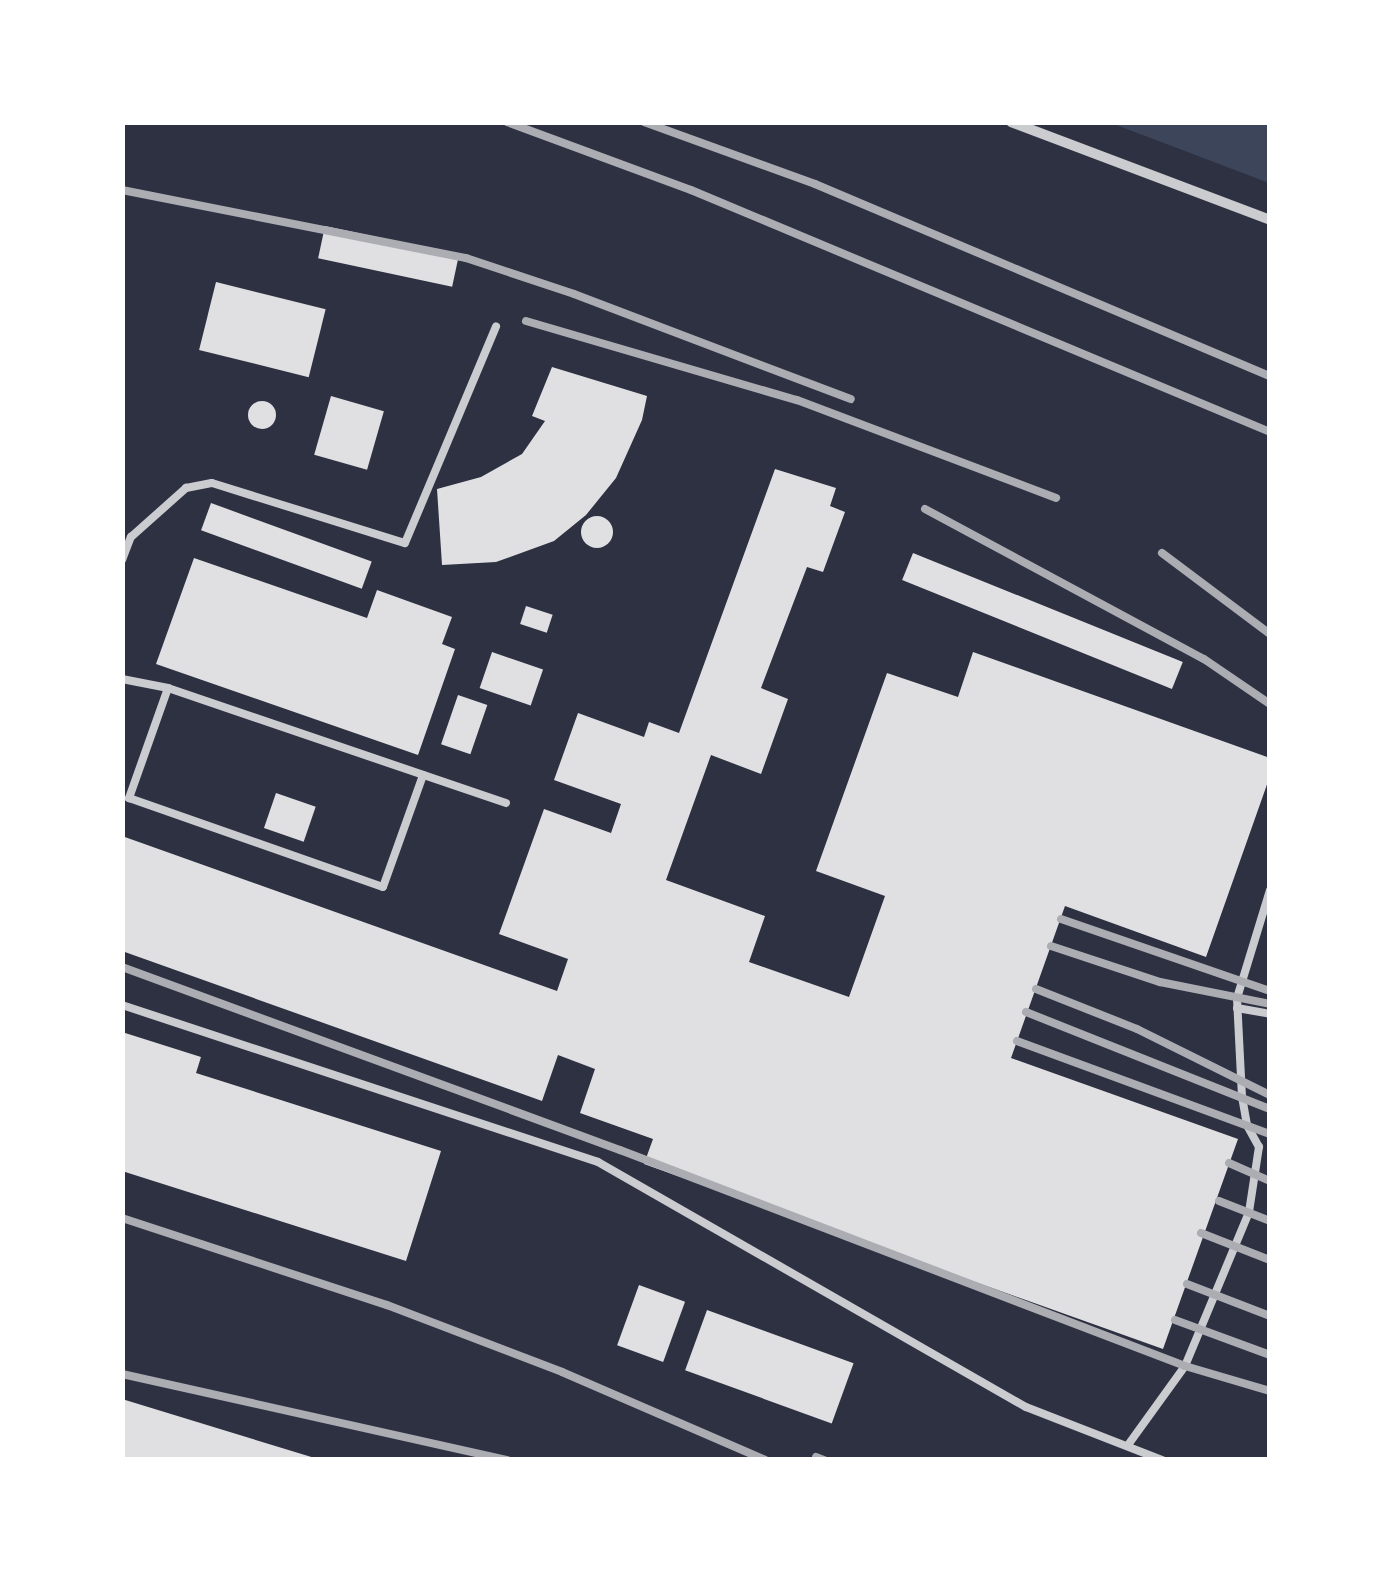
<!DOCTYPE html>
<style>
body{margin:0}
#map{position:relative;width:1392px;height:1582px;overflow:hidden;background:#2d3142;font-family:Manrope,sans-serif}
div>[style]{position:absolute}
.green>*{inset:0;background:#3c4559}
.building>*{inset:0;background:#e0e0e3;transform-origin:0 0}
.round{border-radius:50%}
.service>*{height:8px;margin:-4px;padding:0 4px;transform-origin:4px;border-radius:4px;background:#caccd0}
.minor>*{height:10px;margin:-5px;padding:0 5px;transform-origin:5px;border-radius:5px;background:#caccd0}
.rail>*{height:8px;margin:-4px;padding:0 4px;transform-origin:4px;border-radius:4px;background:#abadb3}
span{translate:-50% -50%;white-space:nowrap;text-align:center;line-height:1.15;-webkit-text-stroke:9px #fff;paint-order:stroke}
.frame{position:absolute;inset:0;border:125px solid #fff;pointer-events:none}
</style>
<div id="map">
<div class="green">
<div style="clip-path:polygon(1111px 123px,1269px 123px,1269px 183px)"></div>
</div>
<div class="building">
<div style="left:325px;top:226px;width:137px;height:33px;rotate:12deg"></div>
<div style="left:216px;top:282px;width:113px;height:70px;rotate:14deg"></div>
<div style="clip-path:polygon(552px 367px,647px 396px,642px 420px,616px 478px,586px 515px,554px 541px,496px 562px,442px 565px,437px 489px,481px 477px,522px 454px,545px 421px,532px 416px)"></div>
<div style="left:331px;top:396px;width:55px;height:61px;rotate:16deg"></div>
<div class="round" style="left:248px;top:401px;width:28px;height:28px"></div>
<div style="clip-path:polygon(775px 469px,836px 488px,830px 506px,845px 512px,823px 572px,807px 567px,761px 688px,788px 699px,761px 774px,711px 755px,666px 880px,765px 916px,749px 962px,849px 997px,885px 896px,816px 871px,887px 673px,958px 697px,973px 652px,1270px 758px,1270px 776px,1206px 957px,1065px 906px,1011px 1058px,1238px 1139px,1163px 1349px,644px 1164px,653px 1139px,580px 1113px,595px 1069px,558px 1055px,542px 1101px,122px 951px,122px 836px,557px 991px,568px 959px,499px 934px,544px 809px,611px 833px,621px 804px,554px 780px,578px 713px,644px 737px,649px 722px,679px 733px)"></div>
<div style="left:211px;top:503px;width:171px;height:29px;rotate:20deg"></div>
<div class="round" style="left:581px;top:516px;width:32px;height:32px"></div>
<div style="left:913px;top:553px;width:291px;height:29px;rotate:22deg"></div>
<div style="clip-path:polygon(194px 558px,367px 618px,377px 590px,452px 617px,442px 644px,455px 649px,418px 755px,156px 664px)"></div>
<div style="left:526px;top:606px;width:28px;height:19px;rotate:18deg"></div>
<div style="left:492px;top:652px;width:54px;height:38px;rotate:19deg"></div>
<div style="left:458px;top:695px;width:31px;height:52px;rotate:19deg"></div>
<div style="left:276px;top:793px;width:42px;height:37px;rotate:19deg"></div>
<div style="clip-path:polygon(122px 1032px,201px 1057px,196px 1073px,441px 1151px,406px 1261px,122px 1171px)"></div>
<div style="left:639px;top:1285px;width:49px;height:64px;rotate:20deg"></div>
<div style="left:707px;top:1310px;width:156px;height:64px;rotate:20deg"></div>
<div style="clip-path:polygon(122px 1399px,318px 1459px,318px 1460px,122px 1460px)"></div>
</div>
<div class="service">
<div style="left:122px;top:560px;width:25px;rotate:-69deg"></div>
<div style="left:131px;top:537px;width:74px;rotate:-41.7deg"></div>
<div style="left:186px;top:488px;width:26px;rotate:-11deg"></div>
<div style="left:212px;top:483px;width:202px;rotate:17.3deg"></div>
<div style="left:405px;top:543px;width:235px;rotate:-67.2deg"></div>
<div style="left:122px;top:679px;width:47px;rotate:11.1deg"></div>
<div style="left:168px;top:688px;width:357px;rotate:18.8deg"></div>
<div style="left:168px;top:688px;width:117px;rotate:109.5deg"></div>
<div style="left:129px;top:798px;width:269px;rotate:19.3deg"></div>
<div style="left:383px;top:887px;width:119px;rotate:-70.3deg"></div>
<div style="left:122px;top:1005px;width:501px;rotate:18.25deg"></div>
<div style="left:598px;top:1162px;width:493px;rotate:29.8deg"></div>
<div style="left:1026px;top:1407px;width:146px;rotate:21.3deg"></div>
<div style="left:1237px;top:1008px;width:34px;rotate:10deg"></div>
<div style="left:1128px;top:1445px;width:97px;rotate:-54.2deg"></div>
<div style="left:1185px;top:1366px;width:167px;rotate:-67.4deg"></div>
<div style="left:1249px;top:1212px;width:66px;rotate:-81.3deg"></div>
<div style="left:1259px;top:1147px;width:25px;rotate:-119deg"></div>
<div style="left:1247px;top:1125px;width:28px;rotate:-100deg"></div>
<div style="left:1242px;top:1097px;width:99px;rotate:-92.9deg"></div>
<div style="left:1237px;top:998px;width:113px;rotate:-73deg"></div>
</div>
<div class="minor">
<div style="left:1011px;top:122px;width:277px;rotate:20.7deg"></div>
</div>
<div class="rail">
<div style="left:507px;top:122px;width:196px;rotate:20.3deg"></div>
<div style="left:691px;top:190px;width:628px;rotate:22.68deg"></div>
<div style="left:644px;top:122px;width:182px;rotate:19.9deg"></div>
<div style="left:815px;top:184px;width:494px;rotate:22.9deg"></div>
<div style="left:122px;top:190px;width:351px;rotate:11.2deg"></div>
<div style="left:466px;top:258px;width:114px;rotate:18.4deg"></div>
<div style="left:574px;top:294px;width:296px;rotate:20.8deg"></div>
<div style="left:526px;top:321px;width:282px;rotate:16.3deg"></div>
<div style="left:797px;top:400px;width:277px;rotate:20.7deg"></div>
<div style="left:925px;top:509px;width:317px;rotate:28.3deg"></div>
<div style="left:1204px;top:659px;width:80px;rotate:34.3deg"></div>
<div style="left:1162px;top:553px;width:135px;rotate:36.9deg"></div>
<div style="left:1061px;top:919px;width:221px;rotate:19deg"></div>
<div style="left:1051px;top:946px;width:115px;rotate:18.3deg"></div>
<div style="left:1160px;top:982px;width:112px;rotate:11.3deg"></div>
<div style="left:122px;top:967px;width:531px;rotate:20.18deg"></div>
<div style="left:620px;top:1150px;width:605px;rotate:20.92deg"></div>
<div style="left:1185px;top:1366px;width:89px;rotate:16.4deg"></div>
<div style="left:1036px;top:989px;width:109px;rotate:21.6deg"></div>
<div style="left:1137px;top:1029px;width:148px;rotate:26.4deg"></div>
<div style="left:1026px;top:1012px;width:263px;rotate:21.7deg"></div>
<div style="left:1017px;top:1041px;width:270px;rotate:20.2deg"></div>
<div style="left:1229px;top:1163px;width:45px;rotate:23.7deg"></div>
<div style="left:1219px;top:1201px;width:55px;rotate:21.4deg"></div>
<div style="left:122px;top:1218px;width:279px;rotate:18.2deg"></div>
<div style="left:387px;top:1305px;width:187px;rotate:20.9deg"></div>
<div style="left:562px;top:1372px;width:221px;rotate:23.4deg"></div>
<div style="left:1201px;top:1233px;width:74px;rotate:21.4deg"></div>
<div style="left:1187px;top:1284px;width:89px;rotate:21.1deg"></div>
<div style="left:1175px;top:1320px;width:101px;rotate:20.2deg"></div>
<div style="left:122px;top:1374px;width:395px;rotate:12.6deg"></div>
<div style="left:816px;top:1457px;width:9px;rotate:21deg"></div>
</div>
<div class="frame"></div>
</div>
